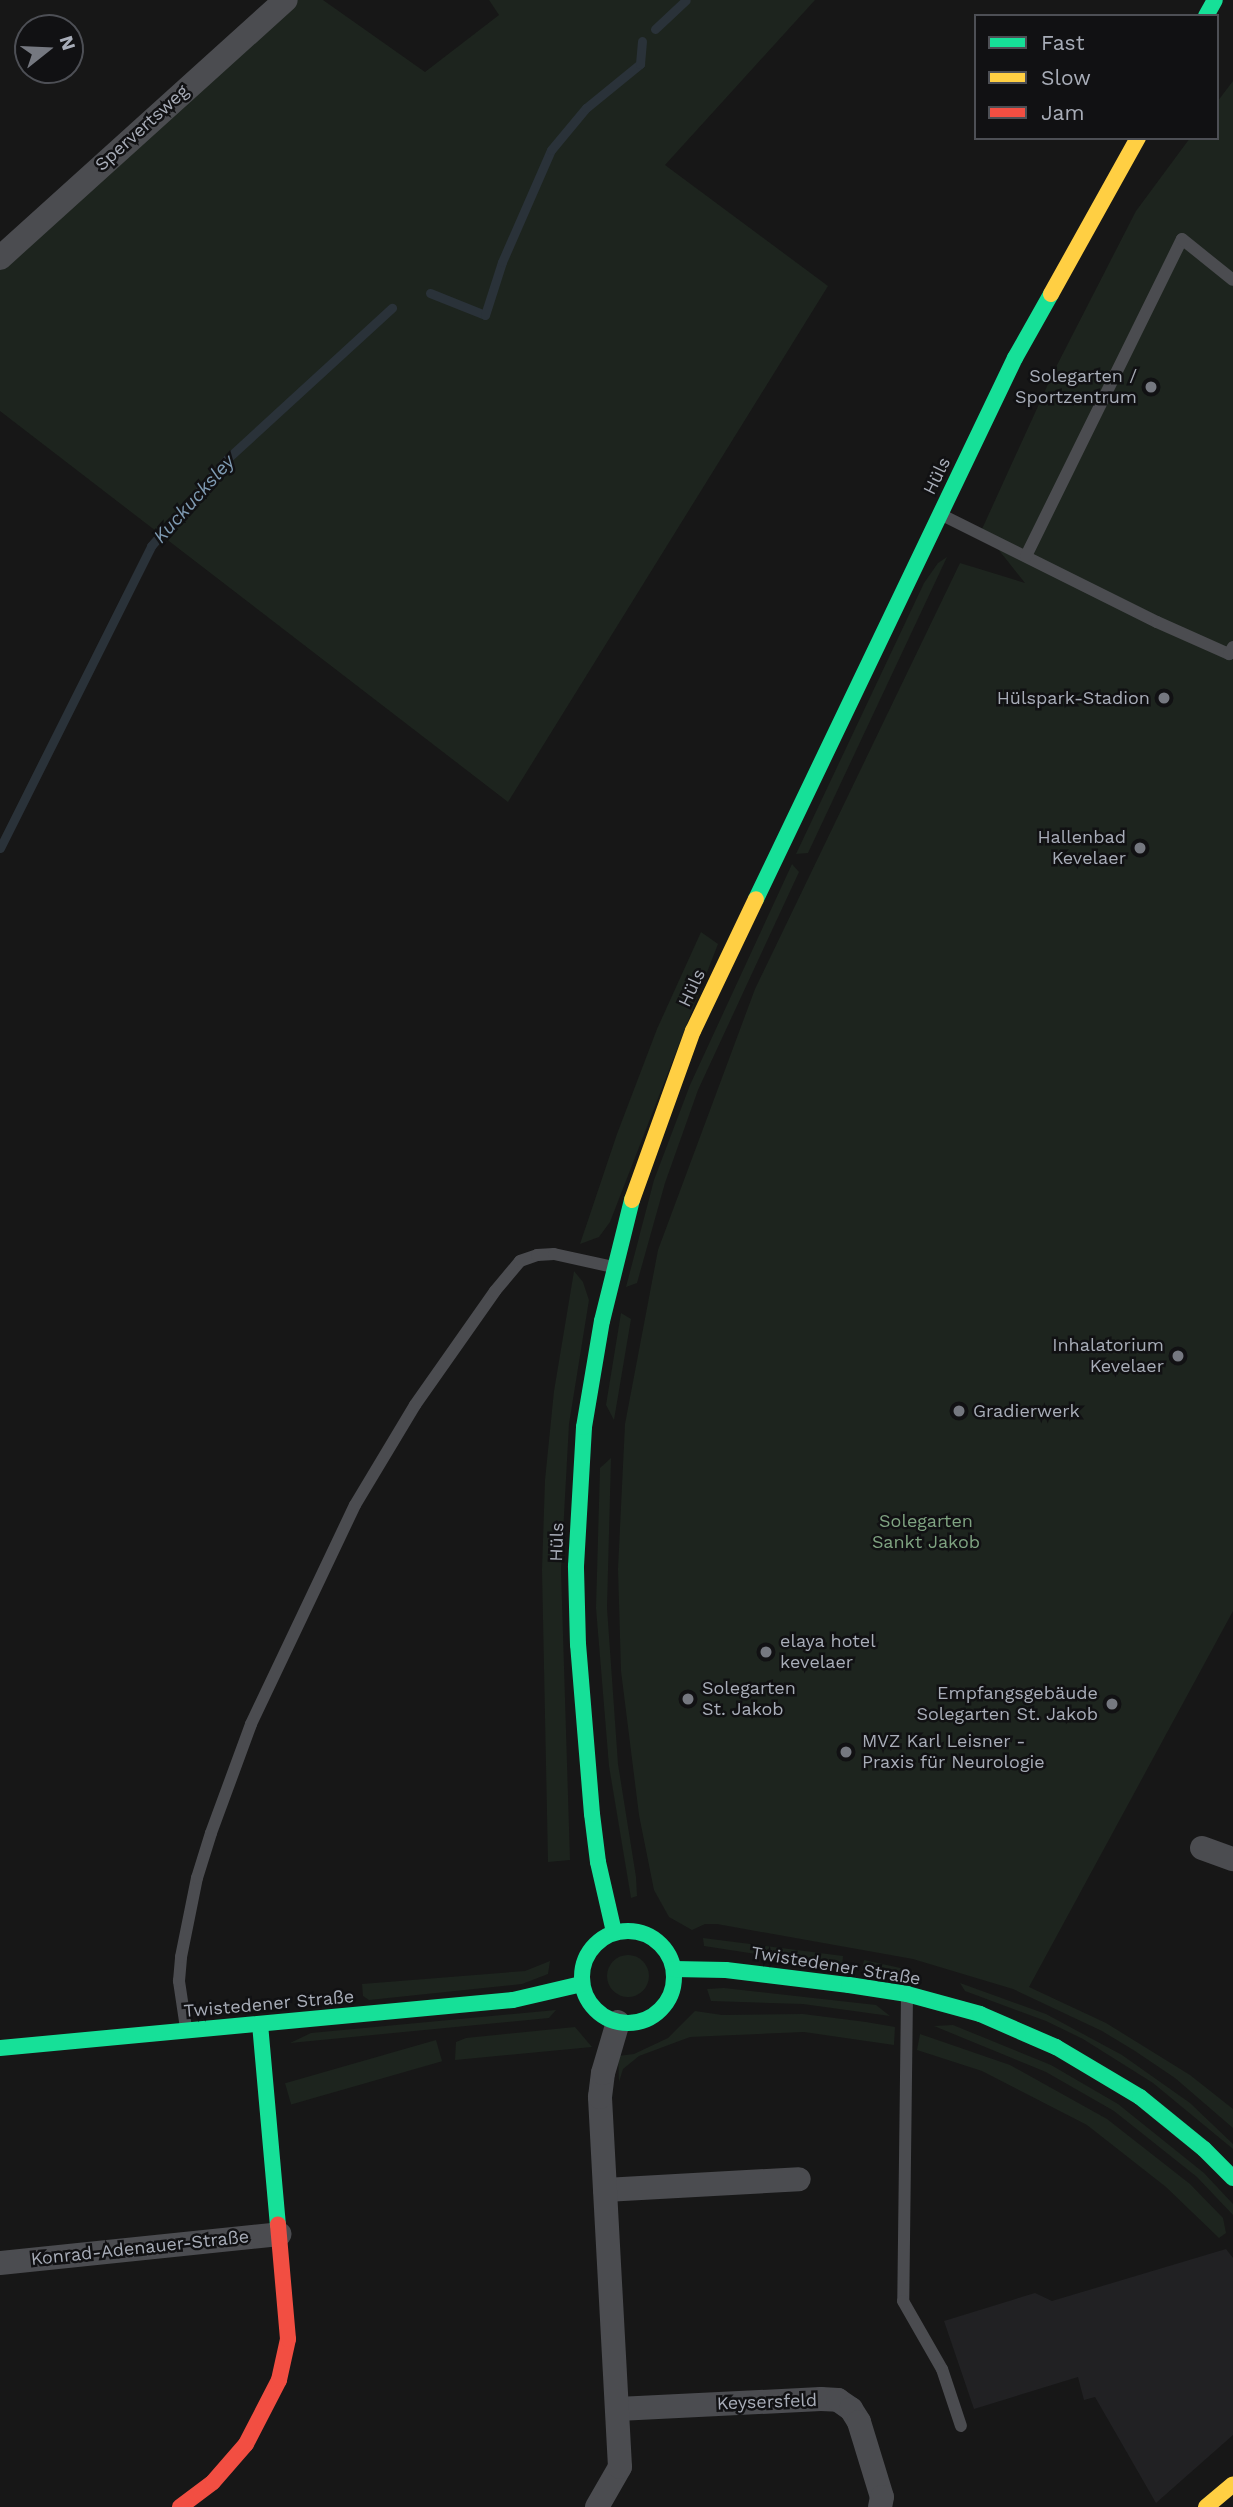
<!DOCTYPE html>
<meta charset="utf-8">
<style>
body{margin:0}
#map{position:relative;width:1233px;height:2507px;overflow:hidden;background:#171717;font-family:"Work Sans",sans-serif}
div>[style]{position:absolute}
.built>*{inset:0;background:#212123}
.green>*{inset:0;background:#1d241e;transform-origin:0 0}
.round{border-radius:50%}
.stream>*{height:9px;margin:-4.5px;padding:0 4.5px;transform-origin:4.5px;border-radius:4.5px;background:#2a3239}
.lane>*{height:12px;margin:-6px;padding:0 6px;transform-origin:6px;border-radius:6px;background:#4b4c50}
.street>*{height:24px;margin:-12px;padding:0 12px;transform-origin:12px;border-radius:12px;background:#4b4c50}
.fast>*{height:16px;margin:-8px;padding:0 8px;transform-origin:8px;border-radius:8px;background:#16e098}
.fast>.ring{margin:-8px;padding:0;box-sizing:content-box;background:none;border:16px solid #16e098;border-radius:50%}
.slow>*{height:16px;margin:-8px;padding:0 8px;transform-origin:8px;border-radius:8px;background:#ffcf43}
.jam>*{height:16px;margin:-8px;padding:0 8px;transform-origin:8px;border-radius:8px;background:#f24e42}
.dots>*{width:19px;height:19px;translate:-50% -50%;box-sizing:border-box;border:4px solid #111113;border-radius:50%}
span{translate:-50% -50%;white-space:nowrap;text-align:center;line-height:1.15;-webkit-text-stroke:5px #111113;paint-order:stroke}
.street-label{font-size:18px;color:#a8adb8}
.poi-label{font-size:18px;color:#a8adb8}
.right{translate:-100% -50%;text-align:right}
.left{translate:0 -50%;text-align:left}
.park-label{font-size:18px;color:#7fa381}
.water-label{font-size:19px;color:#7f9bb3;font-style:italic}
.legend{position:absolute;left:974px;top:14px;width:245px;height:126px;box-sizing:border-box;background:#111113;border:2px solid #4d4f55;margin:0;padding:9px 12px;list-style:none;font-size:21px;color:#a8adb8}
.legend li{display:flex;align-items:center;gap:14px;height:35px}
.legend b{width:35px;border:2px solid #4d4f55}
.north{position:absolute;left:14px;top:14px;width:70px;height:70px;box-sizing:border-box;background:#111113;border:2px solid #4d4f55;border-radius:50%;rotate:72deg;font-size:19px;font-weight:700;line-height:28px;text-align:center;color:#a8adb8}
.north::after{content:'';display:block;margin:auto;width:24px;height:32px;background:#757880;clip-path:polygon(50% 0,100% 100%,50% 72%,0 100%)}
</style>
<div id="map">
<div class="built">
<div style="clip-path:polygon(1226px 2249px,1233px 2258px,1233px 2435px,1156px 2503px,1095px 2397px,1084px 2400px,1078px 2377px,974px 2409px,944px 2321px,1035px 2293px,1052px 2301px)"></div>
</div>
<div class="green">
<div style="clip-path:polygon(286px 0,323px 0,425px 72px,499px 15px,489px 0,815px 0,665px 165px,828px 286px,508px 802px,0 411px,0 258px)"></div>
<div style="clip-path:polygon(1233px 81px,1233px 1611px,1029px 1987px,1106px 2023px,1190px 2075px,1233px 2109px,1233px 2128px,1175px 2078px,1135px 2051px,1102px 2031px,1013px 1989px,913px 1959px,717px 1924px,705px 1924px,692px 1930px,669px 1917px,654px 1890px,639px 1815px,621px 1671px,618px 1569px,625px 1424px,658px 1250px,755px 989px,960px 563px,1025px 583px,982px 529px,1055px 369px,1136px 211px,1190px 138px,1217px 138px,1217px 102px)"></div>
<div style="clip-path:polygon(947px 557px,808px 853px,796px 854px,924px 583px,938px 563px)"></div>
<div style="clip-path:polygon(792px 864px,799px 872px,698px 1090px,665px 1183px,637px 1283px,626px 1287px,654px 1180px,690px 1085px)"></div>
<div style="clip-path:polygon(701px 932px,718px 944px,610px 1222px,599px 1237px,580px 1244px,617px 1134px,657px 1029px)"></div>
<div style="clip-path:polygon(574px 1271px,583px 1282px,589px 1300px,569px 1424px,561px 1570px,570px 1860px,548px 1862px,542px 1570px,545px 1480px,554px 1391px)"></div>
<div style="clip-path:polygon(621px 1313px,631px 1319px,614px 1420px,606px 1405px)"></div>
<div style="clip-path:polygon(611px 1458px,607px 1608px,618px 1764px,636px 1877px,637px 1896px,631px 1898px,609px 1766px,596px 1608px,600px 1468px)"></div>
<div style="clip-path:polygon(703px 1938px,843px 1956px,842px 1967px,704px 1946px)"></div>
<div class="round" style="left:607px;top:1955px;width:42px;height:42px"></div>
<div style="clip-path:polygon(864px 1960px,914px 1971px,904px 1976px,862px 1970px)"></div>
<div style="clip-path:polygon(550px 1961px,548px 1974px,522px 1984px,369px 2000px,363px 1996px,362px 1984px,525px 1971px)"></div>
<div style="clip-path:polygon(960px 1983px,1046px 2014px,1122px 2055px,1190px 2103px,1233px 2144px,1233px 2149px,1153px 2083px,1083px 2039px,1046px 2021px,965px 1991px)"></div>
<div style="clip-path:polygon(724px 1988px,876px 2005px,890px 2016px,803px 2004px,711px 2001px,707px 1989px)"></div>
<div style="clip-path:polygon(556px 2010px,549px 2018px,290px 2043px,311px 2033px)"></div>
<div style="clip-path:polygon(695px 2011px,722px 2015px,803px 2014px,866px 2022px,895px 2027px,894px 2045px,804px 2032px,690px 2037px,639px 2056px,623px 2069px,619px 2082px,618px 2056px,634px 2054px,668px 2038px)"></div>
<div style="clip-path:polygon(953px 2025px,1051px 2065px,1118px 2104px,1204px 2173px,1233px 2204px,1233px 2215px,1197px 2177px,1114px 2111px,1046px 2072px,934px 2026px)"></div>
<div style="clip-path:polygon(575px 2027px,592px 2047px,455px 2060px,456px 2042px,466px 2038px)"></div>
<div style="clip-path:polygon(920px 2034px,1010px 2065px,1107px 2119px,1190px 2184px,1223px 2218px,1226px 2233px,1219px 2238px,1166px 2187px,1087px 2125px,982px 2071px,917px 2050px)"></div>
<div style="left:436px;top:2040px;width:22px;height:157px;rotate:74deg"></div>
</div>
<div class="stream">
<div style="left:655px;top:29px;width:42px;rotate:-43.1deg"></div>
<div style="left:430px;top:293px;width:59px;rotate:21.8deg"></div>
<div style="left:485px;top:315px;width:56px;rotate:-72.2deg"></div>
<div style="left:502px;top:262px;width:122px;rotate:-66.4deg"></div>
<div style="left:551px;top:150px;width:55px;rotate:-50.2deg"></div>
<div style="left:586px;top:108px;width:70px;rotate:-39.2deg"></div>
<div style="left:640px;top:64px;width:23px;rotate:-85deg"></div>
<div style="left:0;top:848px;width:338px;rotate:-63.4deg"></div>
<div style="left:151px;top:546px;width:116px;rotate:-48.9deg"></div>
<div style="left:227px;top:459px;width:224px;rotate:-42.5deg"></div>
</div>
<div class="lane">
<div style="left:940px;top:514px;width:242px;rotate:26.5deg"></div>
<div style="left:1157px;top:622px;width:79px;rotate:24deg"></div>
<div style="left:1229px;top:654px;width:8px;rotate:-60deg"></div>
<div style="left:1026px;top:556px;width:353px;rotate:-63.8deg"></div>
<div style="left:1182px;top:239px;width:65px;rotate:38.8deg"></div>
<div style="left:907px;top:1995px;width:306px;rotate:90.7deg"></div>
<div style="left:903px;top:2301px;width:78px;rotate:60.2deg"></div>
<div style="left:942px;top:2369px;width:60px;rotate:71.6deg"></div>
<div style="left:186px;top:2028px;width:48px;rotate:-98.5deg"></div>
<div style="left:179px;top:1981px;width:24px;rotate:-85deg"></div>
<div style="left:181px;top:1957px;width:81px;rotate:-78.6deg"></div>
<div style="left:197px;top:1878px;width:47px;rotate:-72.7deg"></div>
<div style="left:211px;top:1833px;width:116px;rotate:-69.8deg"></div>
<div style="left:251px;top:1724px;width:242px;rotate:-64.6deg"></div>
<div style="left:355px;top:1505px;width:117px;rotate:-59deg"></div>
<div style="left:415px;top:1405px;width:139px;rotate:-54.9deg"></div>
<div style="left:495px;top:1291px;width:39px;rotate:-50deg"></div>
<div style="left:520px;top:1261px;width:18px;rotate:-19deg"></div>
<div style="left:537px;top:1255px;width:17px;rotate:-3deg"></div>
<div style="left:554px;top:1254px;width:60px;rotate:12.4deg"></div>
</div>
<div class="street">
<div style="left:0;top:258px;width:385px;rotate:-42.1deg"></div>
<div style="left:1202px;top:1848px;width:33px;rotate:20deg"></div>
<div style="left:605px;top:2190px;width:194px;rotate:-3.2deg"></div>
<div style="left:0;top:2263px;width:281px;rotate:-5.9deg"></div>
<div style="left:618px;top:2409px;width:203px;rotate:-2.8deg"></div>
<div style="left:821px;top:2399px;width:17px;rotate:3deg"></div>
<div style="left:838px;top:2400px;width:16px;rotate:35deg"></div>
<div style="left:851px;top:2409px;width:15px;rotate:58deg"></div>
<div style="left:859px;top:2422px;width:78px;rotate:73deg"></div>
<div style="left:882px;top:2497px;width:10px;rotate:101deg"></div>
<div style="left:597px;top:2507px;width:46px;rotate:-60.1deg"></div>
<div style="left:620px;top:2467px;width:371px;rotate:-93.1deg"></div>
<div style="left:600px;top:2097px;width:24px;rotate:-83deg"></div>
<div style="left:603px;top:2073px;width:53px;rotate:-73.6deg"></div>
</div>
<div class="fast">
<div style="left:1206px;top:16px;width:18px;rotate:-61deg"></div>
<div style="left:756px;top:899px;width:600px;rotate:-64.42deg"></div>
<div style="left:1015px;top:358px;width:73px;rotate:-60.6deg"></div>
<div class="ring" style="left:582px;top:1931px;width:76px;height:76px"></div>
<div style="left:614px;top:1932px;width:72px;rotate:-102.9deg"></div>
<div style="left:598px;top:1862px;width:48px;rotate:-97.1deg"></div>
<div style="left:592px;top:1814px;width:170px;rotate:-94.7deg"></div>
<div style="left:578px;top:1645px;width:79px;rotate:-91.5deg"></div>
<div style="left:576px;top:1566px;width:139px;rotate:-86.7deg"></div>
<div style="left:584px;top:1427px;width:108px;rotate:-80.4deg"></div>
<div style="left:602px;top:1321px;width:125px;rotate:-76.1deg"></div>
<div style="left:674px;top:1969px;width:52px;rotate:1.1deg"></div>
<div style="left:726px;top:1970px;width:124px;rotate:7deg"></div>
<div style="left:849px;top:1985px;width:59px;rotate:8.8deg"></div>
<div style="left:907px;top:1994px;width:76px;rotate:15.3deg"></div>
<div style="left:980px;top:2014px;width:83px;rotate:23.5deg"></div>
<div style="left:1056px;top:2047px;width:98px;rotate:30.8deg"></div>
<div style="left:1140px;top:2097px;width:82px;rotate:39.1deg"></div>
<div style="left:1204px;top:2149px;width:41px;rotate:45deg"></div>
<div style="left:260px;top:2024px;width:201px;rotate:84.9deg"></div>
<div style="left:0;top:2048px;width:515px;rotate:-5.35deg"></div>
<div style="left:513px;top:2000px;width:71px;rotate:-13.1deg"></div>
</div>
<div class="slow">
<div style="left:1051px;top:294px;width:179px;rotate:-60.9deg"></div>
<div style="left:632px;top:1200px;width:180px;rotate:-70.2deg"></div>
<div style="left:693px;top:1031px;width:146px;rotate:-64.5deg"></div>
<div style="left:1206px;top:2507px;width:35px;rotate:-40deg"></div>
</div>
<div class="jam">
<div style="left:180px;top:2507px;width:41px;rotate:-37.1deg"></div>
<div style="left:213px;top:2482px;width:50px;rotate:-49deg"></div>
<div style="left:246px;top:2444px;width:72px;rotate:-62.7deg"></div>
<div style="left:279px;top:2380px;width:42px;rotate:-77.6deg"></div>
<div style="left:288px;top:2339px;width:115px;rotate:-95deg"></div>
</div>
<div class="dots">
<div style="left:1151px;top:387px;background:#757880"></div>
<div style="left:1164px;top:698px;background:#757880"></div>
<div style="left:1140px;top:848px;background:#757880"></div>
<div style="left:1178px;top:1356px;background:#757880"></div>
<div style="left:959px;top:1411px;background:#757880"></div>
<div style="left:766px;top:1652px;background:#757880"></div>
<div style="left:688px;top:1699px;background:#757880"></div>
<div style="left:1112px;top:1704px;background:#757880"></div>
<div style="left:846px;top:1752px;background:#757880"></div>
</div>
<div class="street-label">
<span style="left:142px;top:128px;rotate:-42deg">Spervertsweg</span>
<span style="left:937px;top:476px;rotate:-64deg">Hüls</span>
<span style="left:692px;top:988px;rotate:-65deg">Hüls</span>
<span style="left:557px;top:1542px;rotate:-88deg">Hüls</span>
<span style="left:836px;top:1966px;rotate:9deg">Twistedener Straße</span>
<span style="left:269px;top:2004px;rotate:-5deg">Twistedener Straße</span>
<span style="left:140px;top:2248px;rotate:-6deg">Konrad-Adenauer-Straße</span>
<span style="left:767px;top:2402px;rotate:-2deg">Keysersfeld</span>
</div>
<div class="poi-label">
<span class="right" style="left:1137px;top:387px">Solegarten /<br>Sportzentrum</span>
<span class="right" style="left:1150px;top:698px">Hülspark-Stadion</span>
<span class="right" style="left:1126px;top:848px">Hallenbad<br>Kevelaer</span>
<span class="right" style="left:1164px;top:1356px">Inhalatorium<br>Kevelaer</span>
<span class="left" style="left:973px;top:1411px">Gradierwerk</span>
<span class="left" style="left:780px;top:1652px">elaya hotel<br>kevelaer</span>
<span class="left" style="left:702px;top:1699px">Solegarten<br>St. Jakob</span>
<span class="right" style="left:1098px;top:1704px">Empfangsgebäude<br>Solegarten St. Jakob</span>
<span class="left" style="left:862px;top:1752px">MVZ Karl Leisner -<br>Praxis für Neurologie</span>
</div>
<div class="park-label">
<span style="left:926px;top:1532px">Solegarten<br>Sankt Jakob</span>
</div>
<div class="water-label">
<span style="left:194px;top:499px;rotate:-48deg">Kuckucksley</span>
</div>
<ul class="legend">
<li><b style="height:9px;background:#16e098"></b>Fast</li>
<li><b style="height:9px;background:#ffcf43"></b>Slow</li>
<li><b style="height:9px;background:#f24e42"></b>Jam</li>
</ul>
<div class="north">N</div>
</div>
